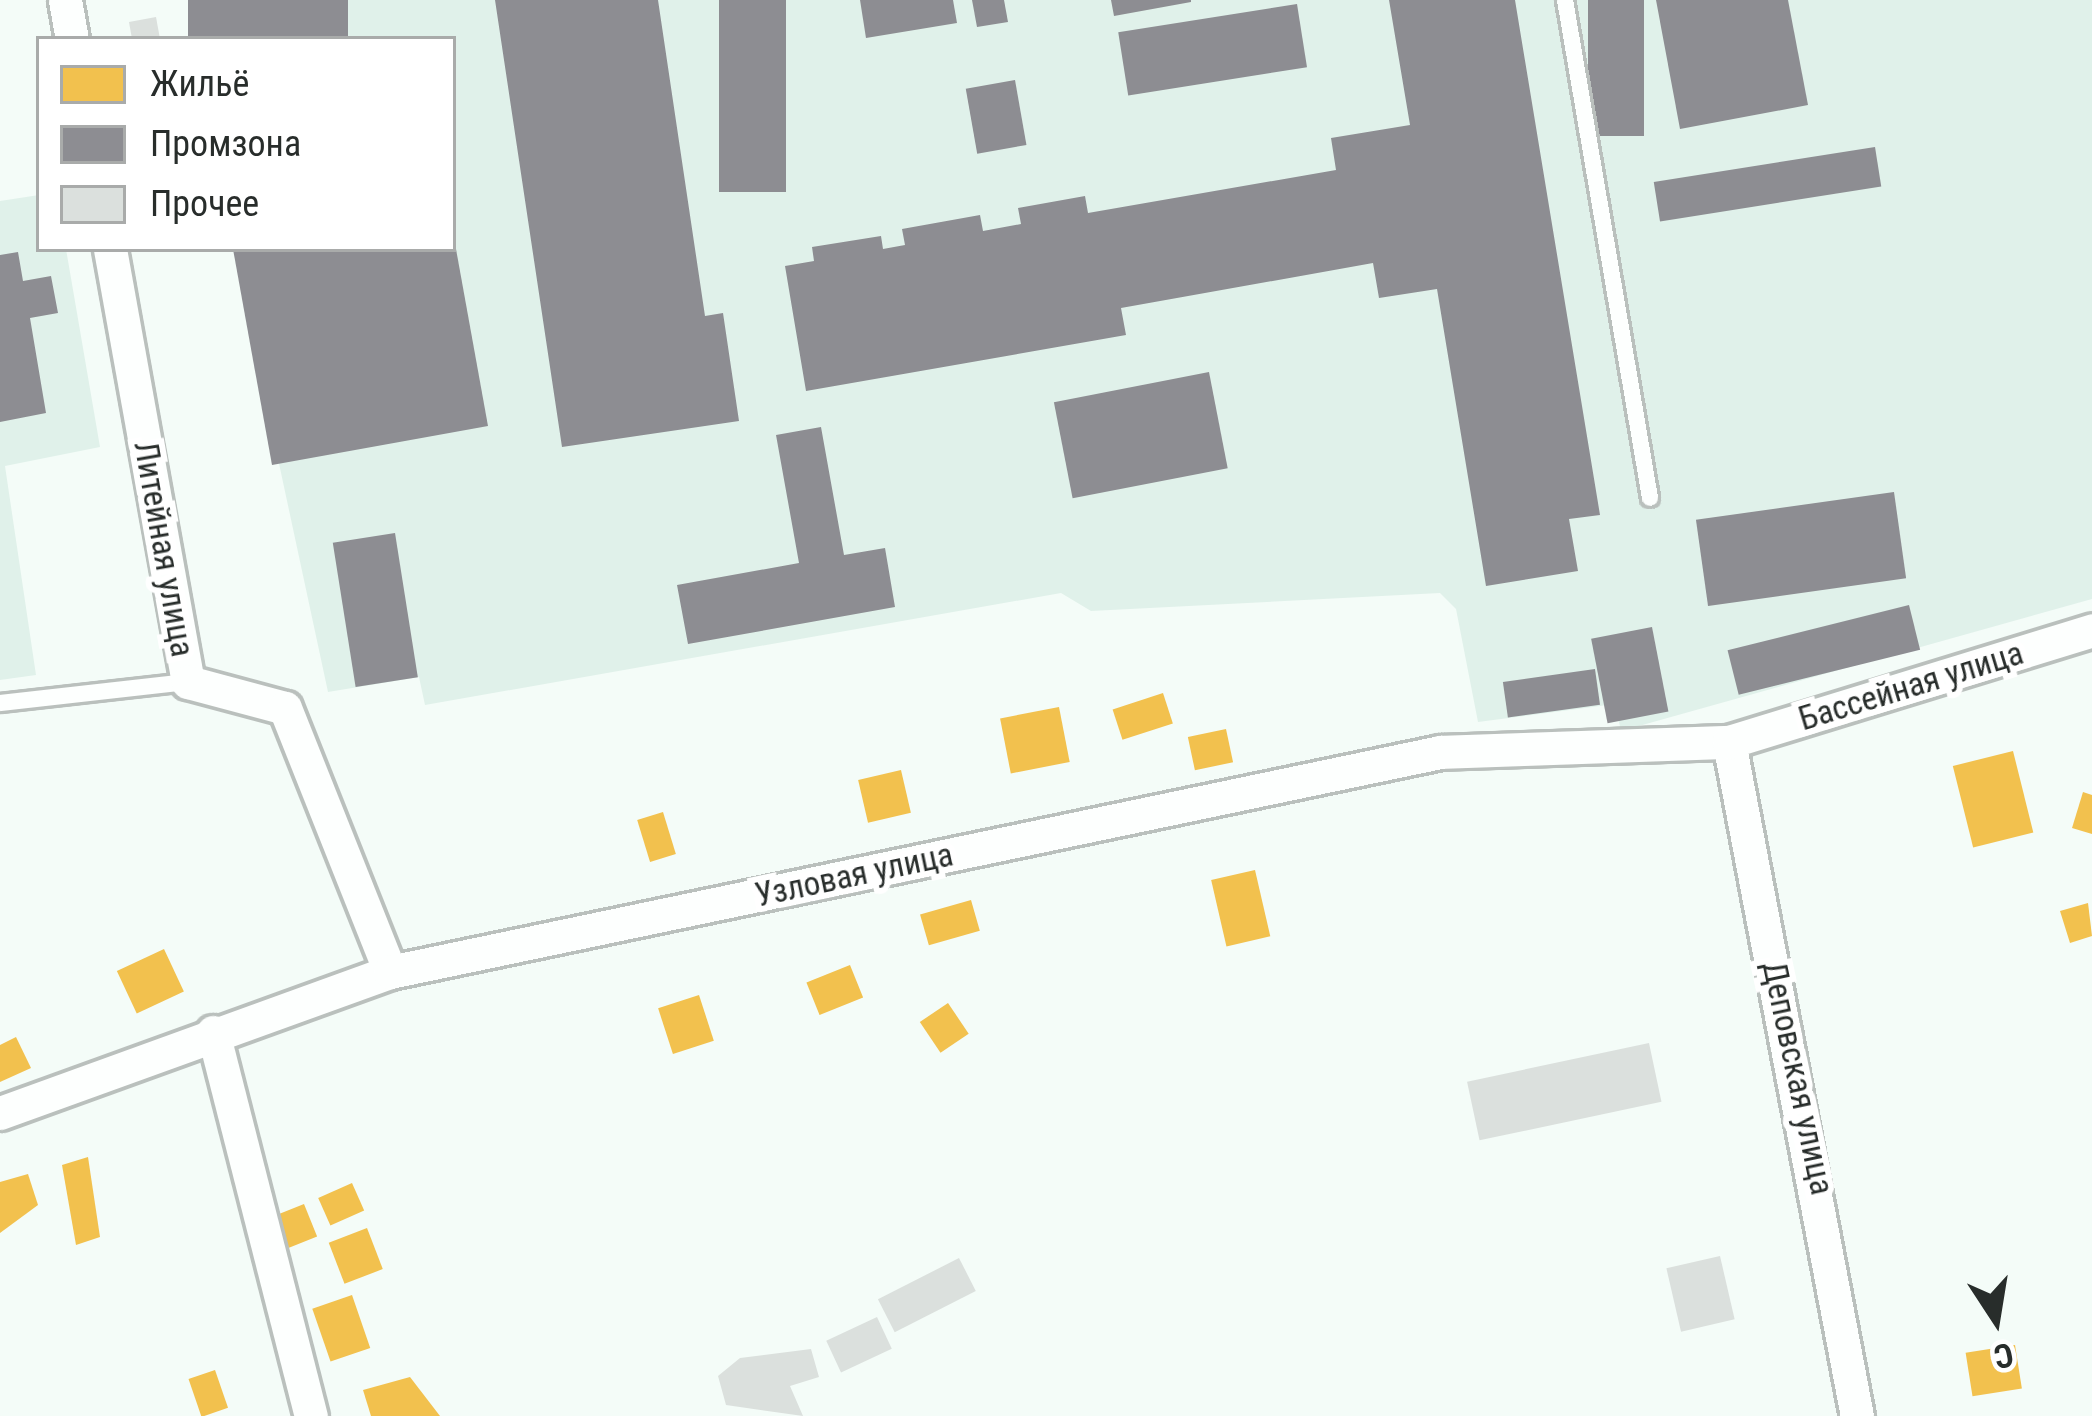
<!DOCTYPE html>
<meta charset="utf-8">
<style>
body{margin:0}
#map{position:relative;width:2092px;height:1416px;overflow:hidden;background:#f4fcf8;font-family:"Roboto Condensed",sans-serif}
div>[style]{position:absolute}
.built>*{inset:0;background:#e0f1ea}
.homes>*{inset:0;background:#f2c14e;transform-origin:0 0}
.industry>*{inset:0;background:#8d8d92;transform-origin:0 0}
.building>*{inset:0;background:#dbe0dd;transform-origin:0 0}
.roads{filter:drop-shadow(3px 0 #bac0bd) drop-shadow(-3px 0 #bac0bd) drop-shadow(0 3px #bac0bd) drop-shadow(0 -3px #bac0bd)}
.service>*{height:16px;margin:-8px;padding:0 8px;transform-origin:8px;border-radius:8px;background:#fdfffe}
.minor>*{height:33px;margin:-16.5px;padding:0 16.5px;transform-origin:16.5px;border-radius:16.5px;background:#fdfffe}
span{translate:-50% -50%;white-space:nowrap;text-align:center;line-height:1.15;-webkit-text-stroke:12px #fff;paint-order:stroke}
.street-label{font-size:33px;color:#282d2b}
.legend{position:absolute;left:36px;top:36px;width:420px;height:216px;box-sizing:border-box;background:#fff;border:3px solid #a9abaa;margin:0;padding:15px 21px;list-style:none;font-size:36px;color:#282d2b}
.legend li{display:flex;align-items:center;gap:24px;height:60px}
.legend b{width:60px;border:3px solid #a9abaa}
.north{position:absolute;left:1936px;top:1260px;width:120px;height:120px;-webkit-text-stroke:9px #fff;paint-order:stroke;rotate:168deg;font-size:33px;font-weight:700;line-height:48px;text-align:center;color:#282d2b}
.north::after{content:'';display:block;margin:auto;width:42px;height:54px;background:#282d2b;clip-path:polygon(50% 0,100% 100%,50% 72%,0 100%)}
</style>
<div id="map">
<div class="built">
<div style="clip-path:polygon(188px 0,2092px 0,2092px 599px,1621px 731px,1615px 704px,1478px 722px,1456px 609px,1440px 593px,1091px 611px,1061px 593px,425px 705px,419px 677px,328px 692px,233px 249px,453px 249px,453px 39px,195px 39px)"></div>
<div style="clip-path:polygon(39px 195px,39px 249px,66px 249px,100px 447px,5px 466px,36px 675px,0 680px,0 201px)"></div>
</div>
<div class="homes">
<div style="left:1163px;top:693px;width:32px;height:53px;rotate:72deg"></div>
<div style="left:1059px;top:707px;width:56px;height:60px;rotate:79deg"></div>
<div style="left:1226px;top:729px;width:34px;height:39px;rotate:78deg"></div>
<div style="left:2013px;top:751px;width:84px;height:62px;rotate:76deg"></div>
<div style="left:901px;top:770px;width:44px;height:44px;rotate:77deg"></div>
<div style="clip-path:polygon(2083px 792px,2092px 795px,2092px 834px,2072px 828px)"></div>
<div style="left:663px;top:812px;width:44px;height:27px;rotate:73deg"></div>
<div style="left:1255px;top:870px;width:68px;height:45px;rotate:77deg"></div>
<div style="left:971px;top:900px;width:32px;height:53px;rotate:74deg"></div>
<div style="clip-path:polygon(2088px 903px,2092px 936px,2070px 943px,2060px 911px)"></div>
<div style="left:164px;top:949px;width:47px;height:52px;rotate:65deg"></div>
<div style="left:850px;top:965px;width:35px;height:47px;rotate:68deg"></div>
<div style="left:699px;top:995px;width:48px;height:43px;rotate:72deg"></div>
<div style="left:948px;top:1003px;width:37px;height:34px;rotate:56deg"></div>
<div style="clip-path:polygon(16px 1037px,31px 1068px,0 1082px,0 1045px)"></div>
<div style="clip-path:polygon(88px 1157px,100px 1237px,76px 1245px,62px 1165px)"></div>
<div style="clip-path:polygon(28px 1174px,38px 1205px,0 1233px,0 1182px)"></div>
<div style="left:352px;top:1183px;width:30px;height:37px;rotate:66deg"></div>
<div style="left:304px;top:1204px;width:35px;height:33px;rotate:68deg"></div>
<div style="left:367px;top:1228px;width:44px;height:41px;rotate:69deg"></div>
<div style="left:352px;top:1295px;width:56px;height:42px;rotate:71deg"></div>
<div style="left:2015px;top:1345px;width:44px;height:50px;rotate:81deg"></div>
<div style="left:215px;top:1370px;width:40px;height:28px;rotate:71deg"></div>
<div style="clip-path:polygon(410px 1377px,440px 1416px,371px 1416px,363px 1390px)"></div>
</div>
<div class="industry">
<div style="left:188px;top:0;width:160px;height:40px"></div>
<div style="clip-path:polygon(495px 0,658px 0,705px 316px,723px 313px,739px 421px,562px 447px)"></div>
<div style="left:719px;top:0;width:67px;height:192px"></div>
<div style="clip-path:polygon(860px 0,953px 0,957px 23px,866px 38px)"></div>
<div style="clip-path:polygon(972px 0,1004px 0,1008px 22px,977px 27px)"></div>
<div style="clip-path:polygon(1111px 0,1191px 0,1191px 2px,1114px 16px)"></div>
<div style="clip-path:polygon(1389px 0,1515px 0,1600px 515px,1569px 519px,1578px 571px,1486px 586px,1437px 289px,1379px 298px,1373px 263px,1121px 308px,1126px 335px,806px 391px,785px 266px,814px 261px,812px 247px,881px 236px,883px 249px,905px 245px,902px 229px,980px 215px,983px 231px,1021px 224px,1018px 208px,1085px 196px,1088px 213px,1336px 170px,1331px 138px,1410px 125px)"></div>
<div style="left:1588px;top:0;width:56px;height:136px"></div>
<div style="clip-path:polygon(1656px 0,1788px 0,1808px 105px,1680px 129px)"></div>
<div style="left:1297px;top:4px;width:64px;height:181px;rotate:81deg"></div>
<div style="left:1015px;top:80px;width:66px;height:50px;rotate:80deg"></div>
<div style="left:1875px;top:147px;width:40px;height:224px;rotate:81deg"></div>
<div style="clip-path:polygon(233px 249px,456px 249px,488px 426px,272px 465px)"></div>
<div style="clip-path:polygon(18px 252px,23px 281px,51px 276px,58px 313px,30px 318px,46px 413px,0 422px,0 255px)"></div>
<div style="left:1209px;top:372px;width:98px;height:158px;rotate:79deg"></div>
<div style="clip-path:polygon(821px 427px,844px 555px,885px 548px,895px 607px,688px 644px,677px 585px,799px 563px,776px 435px)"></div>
<div style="left:1894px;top:492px;width:87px;height:200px;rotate:82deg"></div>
<div style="left:395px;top:533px;width:146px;height:63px;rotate:81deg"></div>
<div style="left:1909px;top:605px;width:46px;height:187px;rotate:76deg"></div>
<div style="left:1652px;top:627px;width:86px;height:62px;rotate:79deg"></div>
<div style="left:1595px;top:669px;width:36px;height:93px;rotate:82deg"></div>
</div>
<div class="building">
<div style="clip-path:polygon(156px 17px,160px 39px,132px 39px,129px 22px)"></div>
<div style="left:1649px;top:1043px;width:60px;height:186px;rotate:78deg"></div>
<div style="left:1720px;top:1256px;width:65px;height:55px;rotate:77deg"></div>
<div style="left:959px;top:1258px;width:37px;height:91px;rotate:63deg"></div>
<div style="left:877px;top:1317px;width:35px;height:56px;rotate:65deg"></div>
<div style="clip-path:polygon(811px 1349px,819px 1377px,790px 1386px,803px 1416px,726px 1405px,718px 1376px,740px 1358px)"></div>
</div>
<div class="roads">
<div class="service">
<div style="left:1565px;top:0;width:505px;rotate:80.31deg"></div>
<div style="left:0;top:703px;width:189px;rotate:-6.4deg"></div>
</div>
<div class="minor">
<div style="left:65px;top:0;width:40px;rotate:80deg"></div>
<div style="left:110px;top:249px;width:440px;rotate:79.8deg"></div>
<div style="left:188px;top:682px;width:100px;rotate:15deg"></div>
<div style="left:285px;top:708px;width:284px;rotate:68.3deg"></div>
<div style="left:1729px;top:742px;width:686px;rotate:79.25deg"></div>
<div style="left:213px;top:1032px;width:396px;rotate:75.7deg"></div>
<div style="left:0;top:1113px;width:415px;rotate:-19.9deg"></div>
<div style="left:390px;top:972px;width:1073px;rotate:-11.83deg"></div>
<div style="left:1440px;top:752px;width:289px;rotate:-2deg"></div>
<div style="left:1729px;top:742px;width:380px;rotate:-17.1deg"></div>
</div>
</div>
<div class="street-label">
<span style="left:164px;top:549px;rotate:80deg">Литейная улица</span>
<span style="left:1911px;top:686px;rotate:-17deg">Бассейная улица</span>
<span style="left:854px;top:875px;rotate:-12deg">Узловая улица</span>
<span style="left:1798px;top:1078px;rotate:78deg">Деповская улица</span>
</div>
<ul class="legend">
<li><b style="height:33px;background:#f2c14e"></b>Жильё</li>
<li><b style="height:33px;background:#8d8d92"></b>Промзона</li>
<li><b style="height:33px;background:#dbe0dd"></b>Прочее</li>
</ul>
<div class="north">С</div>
</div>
